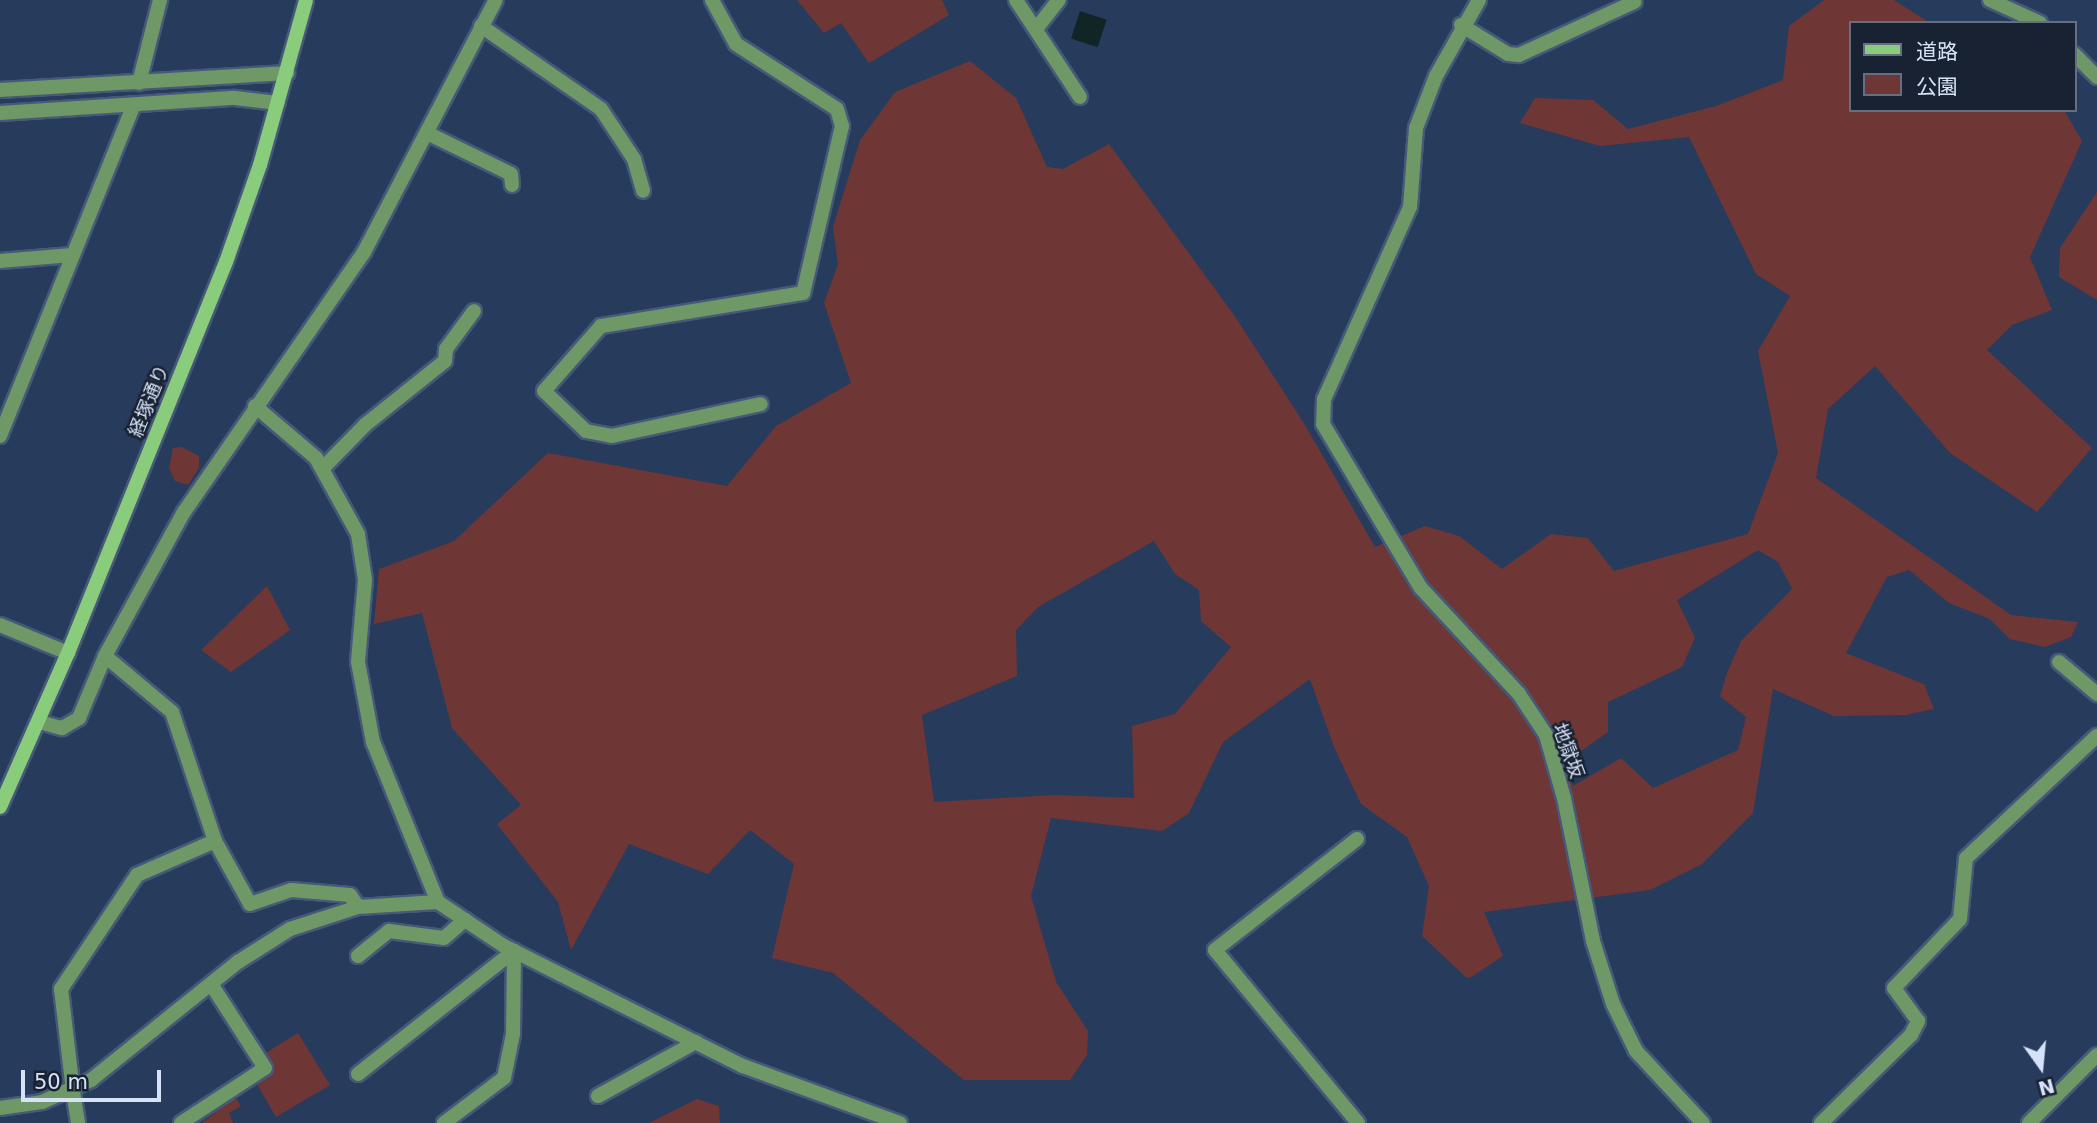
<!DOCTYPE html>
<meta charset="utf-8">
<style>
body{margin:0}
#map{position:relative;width:2097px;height:1123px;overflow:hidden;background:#273b5d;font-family:"DejaVu Sans","Noto Sans JP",sans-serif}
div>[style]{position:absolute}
.green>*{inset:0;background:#6f3636}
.water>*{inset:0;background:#112526;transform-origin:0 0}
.roads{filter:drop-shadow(2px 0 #465979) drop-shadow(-2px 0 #465979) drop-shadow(0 2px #465979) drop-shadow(0 -2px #465979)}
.minor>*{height:14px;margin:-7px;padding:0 7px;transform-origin:7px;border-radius:7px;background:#6e9866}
.tertiary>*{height:14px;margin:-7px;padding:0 7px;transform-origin:7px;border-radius:7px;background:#6e9866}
.secondary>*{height:14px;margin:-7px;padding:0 7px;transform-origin:7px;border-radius:7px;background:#88cc7c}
span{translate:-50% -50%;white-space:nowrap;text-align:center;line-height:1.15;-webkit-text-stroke:5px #192232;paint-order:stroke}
.street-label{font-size:19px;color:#d6e2f8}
.legend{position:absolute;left:1849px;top:21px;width:228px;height:91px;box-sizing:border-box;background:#192232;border:2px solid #656f81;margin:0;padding:9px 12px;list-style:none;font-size:21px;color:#d6e2f8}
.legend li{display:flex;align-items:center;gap:14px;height:35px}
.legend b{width:35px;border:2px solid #656f81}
.north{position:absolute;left:2006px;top:1032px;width:70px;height:70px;-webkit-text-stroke:5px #192232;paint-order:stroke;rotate:165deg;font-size:19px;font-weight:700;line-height:28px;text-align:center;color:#d6e2f8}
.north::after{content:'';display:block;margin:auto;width:24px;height:32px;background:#d6e2f8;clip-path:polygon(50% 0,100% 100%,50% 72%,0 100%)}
.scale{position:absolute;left:21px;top:1070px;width:140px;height:32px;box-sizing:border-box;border:4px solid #d6e2f8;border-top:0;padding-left:9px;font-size:21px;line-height:24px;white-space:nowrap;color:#d6e2f8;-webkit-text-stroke:5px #192232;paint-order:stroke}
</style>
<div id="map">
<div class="green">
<div style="clip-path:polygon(797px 0,942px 0,949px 15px,869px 63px,841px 23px,824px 33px)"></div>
<div style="clip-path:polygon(evenodd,1824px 0,1894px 0,1930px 23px,1850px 23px,1850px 110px,2064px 110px,2082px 141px,2030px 257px,2052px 310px,2012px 325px,1987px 350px,2092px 448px,2037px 512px,1950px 453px,1875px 366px,1828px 409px,1816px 478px,2011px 615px,2078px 622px,2071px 637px,2045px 647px,2010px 639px,1990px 619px,1949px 603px,1909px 570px,1887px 577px,1846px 653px,1924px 684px,1934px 709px,1906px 715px,1834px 716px,1773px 689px,1753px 813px,1702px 864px,1650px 890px,1484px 912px,1503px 956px,1471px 977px,1467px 978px,1422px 936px,1429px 886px,1407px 837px,1361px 804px,1334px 747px,1310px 679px,1223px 742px,1189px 813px,1162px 831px,1051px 818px,1031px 896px,1056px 982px,1088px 1031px,1087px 1055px,1070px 1080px,964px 1080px,833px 973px,772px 958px,794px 864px,750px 830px,708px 874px,629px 844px,571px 950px,558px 902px,497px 824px,521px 805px,452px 728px,422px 613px,374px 624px,379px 569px,454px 541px,548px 453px,727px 486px,776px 426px,851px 383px,824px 303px,838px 264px,833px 227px,860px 140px,895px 92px,970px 61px,1016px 98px,1047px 167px,1063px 169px,1109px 144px,1234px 315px,1305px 425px,1375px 547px,1425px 526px,1459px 536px,1502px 569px,1551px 534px,1588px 538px,1614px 571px,1748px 534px,1778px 453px,1758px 351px,1790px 296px,1756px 274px,1689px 137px,1600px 146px,1520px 123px,1535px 98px,1593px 100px,1628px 129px,1716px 106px,1783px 80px,1789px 26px,1824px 0,1154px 541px,1175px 574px,1199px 590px,1201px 621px,1231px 647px,1175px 714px,1132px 726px,1134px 798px,1054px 795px,934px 802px,922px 715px,1017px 676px,1016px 630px,1038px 607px,1154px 541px,1824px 0,1758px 550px,1778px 562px,1792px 589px,1741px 641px,1727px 673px,1720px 696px,1746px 717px,1738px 750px,1653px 788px,1621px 758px,1573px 786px,1564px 763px,1608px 732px,1608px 702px,1682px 667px,1695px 638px,1677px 600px,1758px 550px)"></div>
<div style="clip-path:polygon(2097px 192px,2097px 300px,2059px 277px,2060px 248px)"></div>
<div style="clip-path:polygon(182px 447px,199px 456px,199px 468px,188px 485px,175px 481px,169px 468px,173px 448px)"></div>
<div style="clip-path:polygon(267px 586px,290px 630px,231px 672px,201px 650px)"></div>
<div style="clip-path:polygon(298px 1033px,330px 1085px,276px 1117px,257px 1084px,274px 1071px,264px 1054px)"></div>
<div style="clip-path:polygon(235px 1097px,241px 1106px,229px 1113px,233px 1123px,202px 1123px)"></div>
<div style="clip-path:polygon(697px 1099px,719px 1106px,720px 1123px,649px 1123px)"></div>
</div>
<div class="water">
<div style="left:1080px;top:11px;width:28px;height:29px;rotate:18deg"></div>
</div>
<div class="roads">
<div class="minor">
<div style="left:712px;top:0;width:50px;rotate:61.4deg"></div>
<div style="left:736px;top:44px;width:120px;rotate:32.8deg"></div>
<div style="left:837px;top:109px;width:18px;rotate:74deg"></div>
<div style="left:842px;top:126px;width:171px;rotate:103.1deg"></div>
<div style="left:803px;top:293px;width:205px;rotate:170.7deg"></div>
<div style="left:601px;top:326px;width:86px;rotate:131.2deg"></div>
<div style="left:544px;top:391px;width:58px;rotate:43.6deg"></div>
<div style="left:586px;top:431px;width:26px;rotate:11deg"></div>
<div style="left:612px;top:436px;width:152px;rotate:-12.1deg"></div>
<div style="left:1016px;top:0;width:116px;rotate:56.6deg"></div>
<div style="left:1479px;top:0;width:87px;rotate:119.5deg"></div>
<div style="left:1436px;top:76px;width:56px;rotate:111deg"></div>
<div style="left:1416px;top:128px;width:79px;rotate:94.3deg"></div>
<div style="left:1410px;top:207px;width:210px;rotate:114.1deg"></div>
<div style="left:1324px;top:399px;width:25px;rotate:92deg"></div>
<div style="left:1323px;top:424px;width:190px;rotate:59.2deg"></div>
<div style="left:1420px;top:587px;width:146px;rotate:47.2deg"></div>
<div style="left:1519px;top:694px;width:49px;rotate:56.6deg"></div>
<div style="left:1546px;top:735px;width:66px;rotate:74.1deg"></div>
<div style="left:1564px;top:798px;width:146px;rotate:78.5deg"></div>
<div style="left:1593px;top:941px;width:66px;rotate:72.4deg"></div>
<div style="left:1613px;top:1004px;width:52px;rotate:63.9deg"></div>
<div style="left:1636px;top:1051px;width:98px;rotate:47.1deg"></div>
<div style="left:1990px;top:0;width:55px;rotate:24.7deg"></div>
<div style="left:1461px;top:25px;width:55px;rotate:31.7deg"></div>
<div style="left:1508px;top:54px;width:11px;rotate:5deg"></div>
<div style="left:1519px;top:55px;width:127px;rotate:-24.7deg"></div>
<div style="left:481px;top:26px;width:146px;rotate:34.7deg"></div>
<div style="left:601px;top:109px;width:60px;rotate:56.6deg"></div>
<div style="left:634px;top:159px;width:33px;rotate:74deg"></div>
<div style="left:1036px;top:29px;width:37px;rotate:-52deg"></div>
<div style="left:2074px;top:54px;width:33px;rotate:45deg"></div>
<div style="left:139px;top:83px;width:86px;rotate:-75.8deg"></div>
<div style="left:427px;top:133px;width:93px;rotate:26deg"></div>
<div style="left:511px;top:174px;width:11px;rotate:85deg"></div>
<div style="left:0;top:261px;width:72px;rotate:-4.8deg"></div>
<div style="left:255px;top:406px;width:80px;rotate:40.4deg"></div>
<div style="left:316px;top:458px;width:87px;rotate:61.1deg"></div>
<div style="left:358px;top:534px;width:47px;rotate:81.3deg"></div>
<div style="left:365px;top:580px;width:82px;rotate:94.9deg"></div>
<div style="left:358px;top:662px;width:81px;rotate:79.4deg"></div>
<div style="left:373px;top:742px;width:173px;rotate:67.9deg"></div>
<div style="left:438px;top:902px;width:79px;rotate:33.7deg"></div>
<div style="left:504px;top:946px;width:267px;rotate:26.7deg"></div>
<div style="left:743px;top:1066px;width:167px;rotate:20deg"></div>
<div style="left:0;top:436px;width:356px;rotate:-68deg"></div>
<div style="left:323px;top:468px;width:60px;rotate:-45.7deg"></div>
<div style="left:365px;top:425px;width:102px;rotate:-38.7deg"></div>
<div style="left:445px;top:361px;width:12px;rotate:-85deg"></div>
<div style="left:446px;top:349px;width:47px;rotate:-53.6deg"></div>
<div style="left:0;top:625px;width:74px;rotate:22.4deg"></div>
<div style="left:2059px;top:662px;width:50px;rotate:40.1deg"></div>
<div style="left:39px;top:722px;width:24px;rotate:15deg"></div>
<div style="left:62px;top:728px;width:20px;rotate:-30deg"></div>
<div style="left:79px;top:718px;width:67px;rotate:-67.2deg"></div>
<div style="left:105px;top:656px;width:164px;rotate:-61.3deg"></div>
<div style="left:184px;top:512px;width:316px;rotate:-55.3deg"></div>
<div style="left:364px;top:252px;width:284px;rotate:-62.4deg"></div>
<div style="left:1357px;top:839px;width:180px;rotate:142deg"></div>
<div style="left:1215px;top:950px;width:224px;rotate:50.4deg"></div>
<div style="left:215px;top:841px;width:72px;rotate:60.9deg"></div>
<div style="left:250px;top:904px;width:43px;rotate:-18.9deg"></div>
<div style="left:291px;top:890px;width:59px;rotate:4.8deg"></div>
<div style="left:350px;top:895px;width:14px;rotate:56deg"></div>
<div style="left:358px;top:956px;width:40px;rotate:-39deg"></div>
<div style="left:389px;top:931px;width:55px;rotate:7.3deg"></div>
<div style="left:444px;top:938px;width:28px;rotate:-41deg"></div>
<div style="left:1911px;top:1035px;width:16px;rotate:-63deg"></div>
<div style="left:1918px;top:1021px;width:41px;rotate:-126deg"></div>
<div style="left:1894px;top:988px;width:95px;rotate:-46.3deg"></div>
<div style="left:1960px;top:919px;width:61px;rotate:-84.4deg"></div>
<div style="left:1966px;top:858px;width:179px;rotate:-43deg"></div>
<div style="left:358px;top:1074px;width:199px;rotate:-38.3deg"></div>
<div style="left:73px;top:1091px;width:103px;rotate:-96.7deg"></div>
<div style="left:61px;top:989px;width:137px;rotate:-56.3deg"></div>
<div style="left:137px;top:875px;width:85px;rotate:-23.6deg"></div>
<div style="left:215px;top:841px;width:136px;rotate:-108.4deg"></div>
<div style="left:172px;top:712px;width:87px;rotate:-140.1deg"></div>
<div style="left:598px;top:1096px;width:112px;rotate:-28.9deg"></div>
<div style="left:181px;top:1123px;width:100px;rotate:-33.2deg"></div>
<div style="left:265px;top:1068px;width:100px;rotate:-122.7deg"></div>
<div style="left:444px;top:1123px;width:75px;rotate:-36.9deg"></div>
<div style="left:504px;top:1078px;width:45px;rotate:-78.4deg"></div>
<div style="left:513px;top:1034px;width:83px;rotate:-89.3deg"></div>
<div style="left:2029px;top:1123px;width:96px;rotate:-45deg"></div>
</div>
<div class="tertiary">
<div style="left:0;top:90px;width:288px;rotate:-3.4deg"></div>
<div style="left:0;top:113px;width:235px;rotate:-3.7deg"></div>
<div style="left:235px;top:98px;width:43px;rotate:6.6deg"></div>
<div style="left:73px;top:1091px;width:32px;rotate:81deg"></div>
<div style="left:0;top:1108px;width:42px;rotate:-8.1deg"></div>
<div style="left:42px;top:1102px;width:54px;rotate:-24.2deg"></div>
<div style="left:91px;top:1080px;width:189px;rotate:-38.8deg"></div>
<div style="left:238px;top:962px;width:62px;rotate:-32.4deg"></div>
<div style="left:290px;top:929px;width:71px;rotate:-17.9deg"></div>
<div style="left:358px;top:907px;width:80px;rotate:-3.6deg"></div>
<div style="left:1821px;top:1123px;width:126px;rotate:-44.4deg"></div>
</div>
<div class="secondary">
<div style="left:0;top:807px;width:168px;rotate:-66.2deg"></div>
<div style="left:68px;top:653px;width:422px;rotate:-68deg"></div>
<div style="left:226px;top:262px;width:103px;rotate:-70.7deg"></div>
<div style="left:260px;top:165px;width:171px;rotate:-74.4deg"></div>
</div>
</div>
<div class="street-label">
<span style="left:149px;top:401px;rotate:-68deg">経塚通り</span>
<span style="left:1568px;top:751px;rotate:70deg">地獄坂</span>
</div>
<ul class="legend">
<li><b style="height:9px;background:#88cc7c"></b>道路</li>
<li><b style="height:19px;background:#6f3636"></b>公園</li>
</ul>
<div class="north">N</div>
<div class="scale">50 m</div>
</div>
